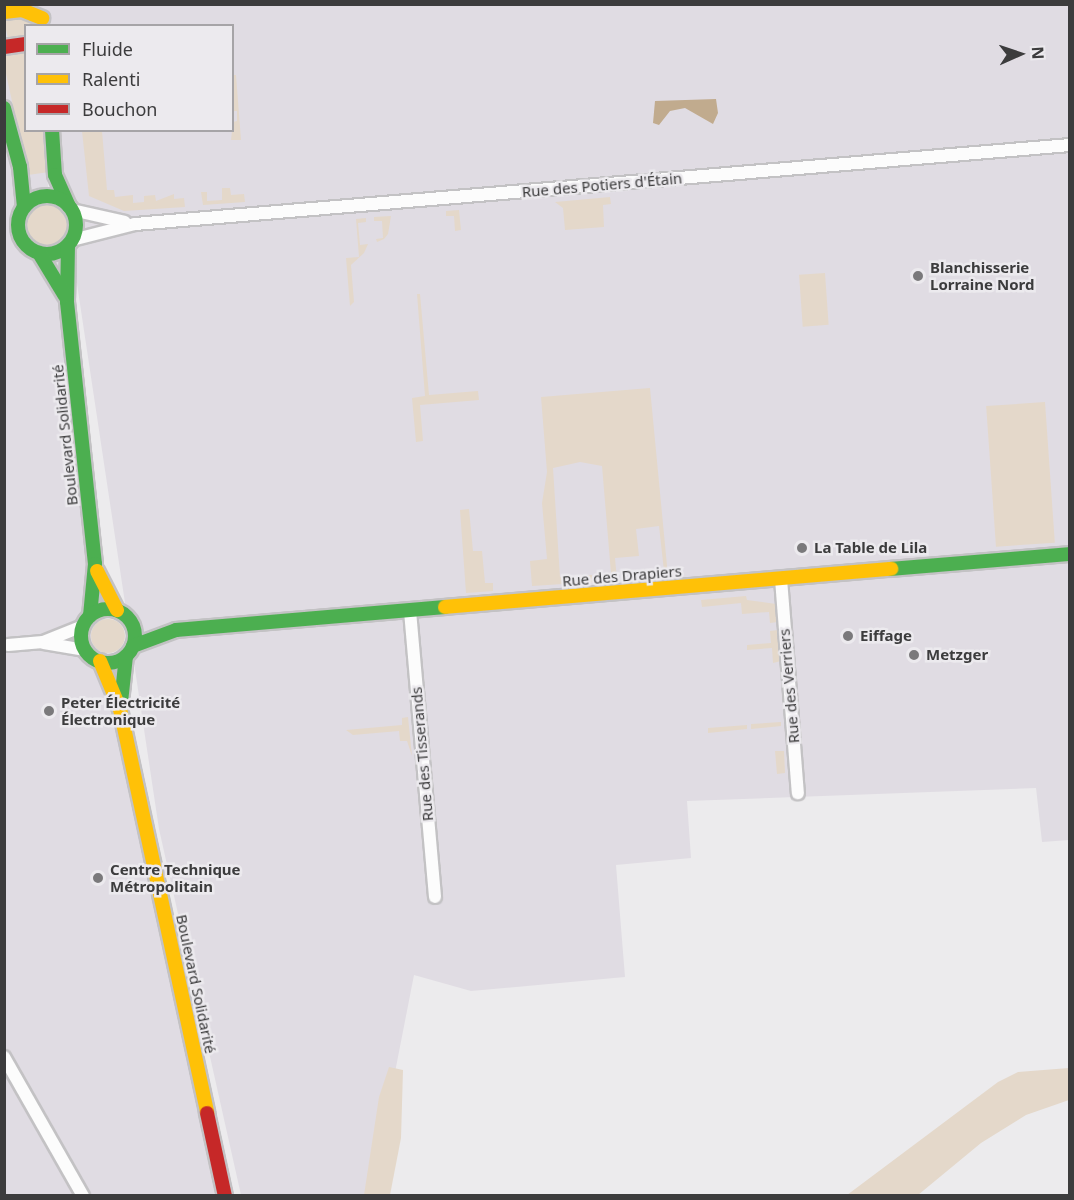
<!DOCTYPE html>
<meta charset="utf-8">
<style>
body{margin:0}
#map{position:relative;width:1074px;height:1200px;overflow:hidden;background:#ecebed;font-family:"Noto Sans",sans-serif}
div>[style]{position:absolute}
.built>*{inset:0;background:#e0dce3}
.green>*{inset:0;background:#e4d8ca;transform-origin:0 0}
.round{border-radius:50%}
.water>*{inset:0;background:#c1ab8e}
.roads{filter:drop-shadow(2px 0 #c3c2c4) drop-shadow(-2px 0 #c3c2c4) drop-shadow(0 2px #c3c2c4) drop-shadow(0 -2px #c3c2c4)}
.street>*{height:12px;margin:-6px;padding:0 6px;transform-origin:6px;border-radius:6px;background:#fcfcfc}
.fast>*{height:14px;margin:-7px;padding:0 7px;transform-origin:7px;border-radius:7px;background:#4caf50}
.fast>.ring{margin:-7px;padding:0;box-sizing:content-box;background:none;border:14px solid #4caf50;border-radius:50%}
.slow>*{height:14px;margin:-7px;padding:0 7px;transform-origin:7px;border-radius:7px;background:#ffc107}
.jam>*{height:14px;margin:-7px;padding:0 7px;transform-origin:7px;border-radius:7px;background:#c62828}
.dots>*{width:16px;height:16px;translate:-50% -50%;box-sizing:border-box;border:3px solid #eceaee;border-radius:50%}
span{translate:-50% -50%;white-space:nowrap;text-align:center;line-height:1.15;-webkit-text-stroke:5px #eceaee;paint-order:stroke}
.street-label{font-size:15px;color:#3c3c3d}
.poi-label{font-size:15px;color:#3c3c3d;font-weight:700}
.left{translate:0 -50%;text-align:left}
.frame{position:absolute;inset:0;border:6px solid #3c3c3d;pointer-events:none}
.legend{position:absolute;left:24px;top:24px;width:210px;height:108px;box-sizing:border-box;background:#eceaee;border:2px solid #a6a4a7;margin:0;padding:8px 10px;list-style:none;font-size:18px;color:#3c3c3d}
.legend li{display:flex;align-items:center;gap:12px;height:30px}
.legend b{width:30px;border:2px solid #a6a4a7}
.north{position:absolute;left:990px;top:24px;width:60px;height:60px;-webkit-text-stroke:4px #eceaee;paint-order:stroke;rotate:87deg;font-size:16px;font-weight:700;line-height:24px;text-align:center;color:#3c3c3d}
.north::after{content:'';display:block;margin:auto;width:21px;height:27px;background:#3c3c3d;clip-path:polygon(50% 0,100% 100%,50% 72%,0 100%)}
</style>
<div id="map">
<div class="built">
<div style="clip-path:polygon(4px 5px,26px 26px,26px 130px,41px 131px,107px 638px,108px 693px,218px 1195px,5px 1196px)"></div>
<div style="clip-path:polygon(35px 5px,1069px 5px,1069px 840px,1042px 842px,1036px 788px,687px 801px,691px 858px,616px 865px,625px 977px,471px 991px,414px 975px,371px 1195px,241px 1195px,159px 829px,54px 131px,232px 130px,232px 26px,39px 25px)"></div>
</div>
<div class="green">
<div style="clip-path:polygon(12px 18px,28px 20px,33px 25px,26px 26px,25px 35px,20px 38px,8px 38px,4px 22px)"></div>
<div style="clip-path:polygon(25px 50px,26px 130px,46px 131px,49px 172px,28px 175px,5px 69px,4px 56px)"></div>
<div style="clip-path:polygon(233px 75px,236px 75px,241px 140px,231px 140px,233px 122px,237px 121px,237px 111px,233px 111px)"></div>
<div style="clip-path:polygon(82px 131px,102px 131px,107px 190px,114px 190px,115px 197px,133px 195px,133px 203px,144px 202px,144px 196px,155px 195px,156px 201px,174px 194px,174px 199px,184px 198px,185px 207px,124px 211px,89px 196px)"></div>
<div style="clip-path:polygon(222px 188px,230px 188px,231px 195px,244px 194px,245px 202px,203px 205px,201px 192px,207px 192px,207px 201px,222px 200px)"></div>
<div style="clip-path:polygon(610px 197px,611px 204px,603px 205px,604px 227px,565px 230px,563px 208px,555px 202px)"></div>
<div class="round" style="left:25px;top:203px;width:44px;height:44px"></div>
<div style="clip-path:polygon(459px 210px,461px 230px,455px 231px,454px 216px,446px 216px,446px 211px)"></div>
<div style="clip-path:polygon(391px 216px,388px 234px,384px 239px,377px 242px,376px 239px,383px 238px,382px 221px,374px 221px,374px 217px)"></div>
<div style="clip-path:polygon(366px 218px,366px 222px,358px 223px,360px 245px,368px 244px,364px 253px,351px 265px,354px 302px,350px 306px,346px 258px,359px 257px,356px 219px)"></div>
<div style="left:825px;top:273px;width:52px;height:26px;rotate:86deg"></div>
<div style="clip-path:polygon(417px 294px,420px 294px,429px 395px,478px 391px,479px 400px,420px 405px,423px 441px,416px 442px,412px 398px,425px 396px)"></div>
<div style="clip-path:polygon(650px 388px,668px 576px,657px 577px,656px 572px,664px 571px,659px 526px,636px 529px,639px 556px,615px 558px,617px 580px,605px 581px,604px 575px,611px 573px,602px 466px,580px 462px,553px 468px,560px 577px,592px 575px,594px 582px,532px 586px,530px 561px,547px 559px,542px 503px,547px 472px,541px 397px)"></div>
<div style="left:1045px;top:402px;width:141px;height:59px;rotate:86deg"></div>
<div style="clip-path:polygon(469px 509px,473px 551px,482px 551px,485px 583px,493px 583px,493px 591px,466px 593px,460px 510px)"></div>
<div style="clip-path:polygon(746px 596px,747px 600px,776px 604px,778px 622px,770px 623px,769px 612px,742px 614px,741px 603px,702px 607px,701px 600px)"></div>
<div class="round" style="left:91px;top:619px;width:34px;height:34px"></div>
<div style="clip-path:polygon(778px 630px,781px 661px,773px 663px,772px 648px,747px 650px,747px 645px,771px 643px,770px 631px)"></div>
<div style="clip-path:polygon(408px 717px,412px 756px,407px 741px,400px 741px,399px 731px,353px 735px,346px 730px,402px 725px,402px 718px)"></div>
<div style="clip-path:polygon(781px 722px,781px 726px,751px 729px,751px 724px)"></div>
<div style="clip-path:polygon(747px 725px,747px 729px,708px 733px,708px 728px)"></div>
<div style="clip-path:polygon(775px 751px,784px 751px,785px 773px,777px 774px)"></div>
<div style="clip-path:polygon(389px 1067px,403px 1070px,401px 1138px,390px 1195px,364px 1195px,379px 1097px)"></div>
<div style="clip-path:polygon(1069px 1068px,1069px 1100px,1026px 1115px,981px 1143px,918px 1195px,847px 1195px,998px 1082px,1018px 1072px)"></div>
</div>
<div class="water">
<div style="clip-path:polygon(716px 99px,718px 113px,713px 124px,685px 108px,670px 111px,659px 125px,653px 123px,655px 101px)"></div>
</div>
<div class="roads">
<div class="street">
<div style="left:72px;top:210px;width:54px;rotate:12.8deg"></div>
<div style="left:72px;top:240px;width:65px;rotate:-14.3deg"></div>
<div style="left:135px;top:224px;width:938px;rotate:-4.83deg"></div>
<div style="left:781px;top:579px;width:215px;rotate:85.5deg"></div>
<div style="left:410px;top:611px;width:287px;rotate:85deg"></div>
<div style="left:44px;top:643px;width:42px;rotate:9.7deg"></div>
<div style="left:8px;top:645px;width:35px;rotate:-5deg"></div>
<div style="left:43px;top:642px;width:43px;rotate:-21.8deg"></div>
<div style="left:4px;top:1057px;width:160px;rotate:60.4deg"></div>
</div>
<div class="fast">
<div style="left:4px;top:108px;width:61px;rotate:74.8deg"></div>
<div style="left:20px;top:167px;width:40px;rotate:84.3deg"></div>
<div style="left:52px;top:130px;width:45px;rotate:86.2deg"></div>
<div style="left:55px;top:175px;width:34px;rotate:66deg"></div>
<div class="ring" style="left:18px;top:196px;width:44px;height:44px"></div>
<div style="left:68px;top:245px;width:57px;rotate:91deg"></div>
<div style="left:67px;top:302px;width:263px;rotate:83.9deg"></div>
<div style="left:95px;top:564px;width:52px;rotate:95.5deg"></div>
<div style="left:39px;top:253px;width:50px;rotate:58.8deg"></div>
<div style="left:891px;top:569px;width:180px;rotate:-4.8deg"></div>
<div class="ring" style="left:81px;top:609px;width:40px;height:40px"></div>
<div style="left:133px;top:646px;width:46px;rotate:-20.4deg"></div>
<div style="left:176px;top:630px;width:270px;rotate:-4.9deg"></div>
<div style="left:121px;top:702px;width:46px;rotate:-83.8deg"></div>
</div>
<div class="slow">
<div style="left:4px;top:12px;width:18px;rotate:-6deg"></div>
<div style="left:22px;top:10px;width:22px;rotate:22deg"></div>
<div style="left:97px;top:571px;width:44px;rotate:62.9deg"></div>
<div style="left:445px;top:607px;width:448px;rotate:-4.9deg"></div>
<div style="left:100px;top:661px;width:52px;rotate:67.4deg"></div>
<div style="left:120px;top:709px;width:413px;rotate:77.8deg"></div>
</div>
<div class="jam">
<div style="left:4px;top:47px;width:22px;rotate:-8deg"></div>
<div style="left:207px;top:1113px;width:85px;rotate:77.8deg"></div>
</div>
</div>
<div class="dots">
<div style="left:918px;top:276px;background:#7a797b"></div>
<div style="left:802px;top:548px;background:#7a797b"></div>
<div style="left:848px;top:636px;background:#7a797b"></div>
<div style="left:914px;top:655px;background:#7a797b"></div>
<div style="left:49px;top:711px;background:#7a797b"></div>
<div style="left:98px;top:878px;background:#7a797b"></div>
</div>
<div class="street-label">
<span style="left:602px;top:185px;rotate:-5deg">Rue des Potiers d'Étain</span>
<span style="left:65px;top:435px;rotate:-96deg">Boulevard Solidarité</span>
<span style="left:622px;top:576px;rotate:-5deg">Rue des Drapiers</span>
<span style="left:789px;top:686px;rotate:-95deg">Rue des Verriers</span>
<span style="left:422px;top:754px;rotate:-95deg">Rue des Tisserands</span>
<span style="left:196px;top:984px;rotate:78deg">Boulevard Solidarité</span>
</div>
<div class="poi-label">
<span class="left" style="left:930px;top:276px">Blanchisserie<br>Lorraine Nord</span>
<span class="left" style="left:814px;top:548px">La Table de Lila</span>
<span class="left" style="left:860px;top:636px">Eiffage</span>
<span class="left" style="left:926px;top:655px">Metzger</span>
<span class="left" style="left:61px;top:711px">Peter Électricité<br>Électronique</span>
<span class="left" style="left:110px;top:878px">Centre Technique<br>Métropolitain</span>
</div>
<div class="frame"></div>
<ul class="legend">
<li><b style="height:8px;background:#4caf50"></b>Fluide</li>
<li><b style="height:8px;background:#ffc107"></b>Ralenti</li>
<li><b style="height:8px;background:#c62828"></b>Bouchon</li>
</ul>
<div class="north">N</div>
</div>
